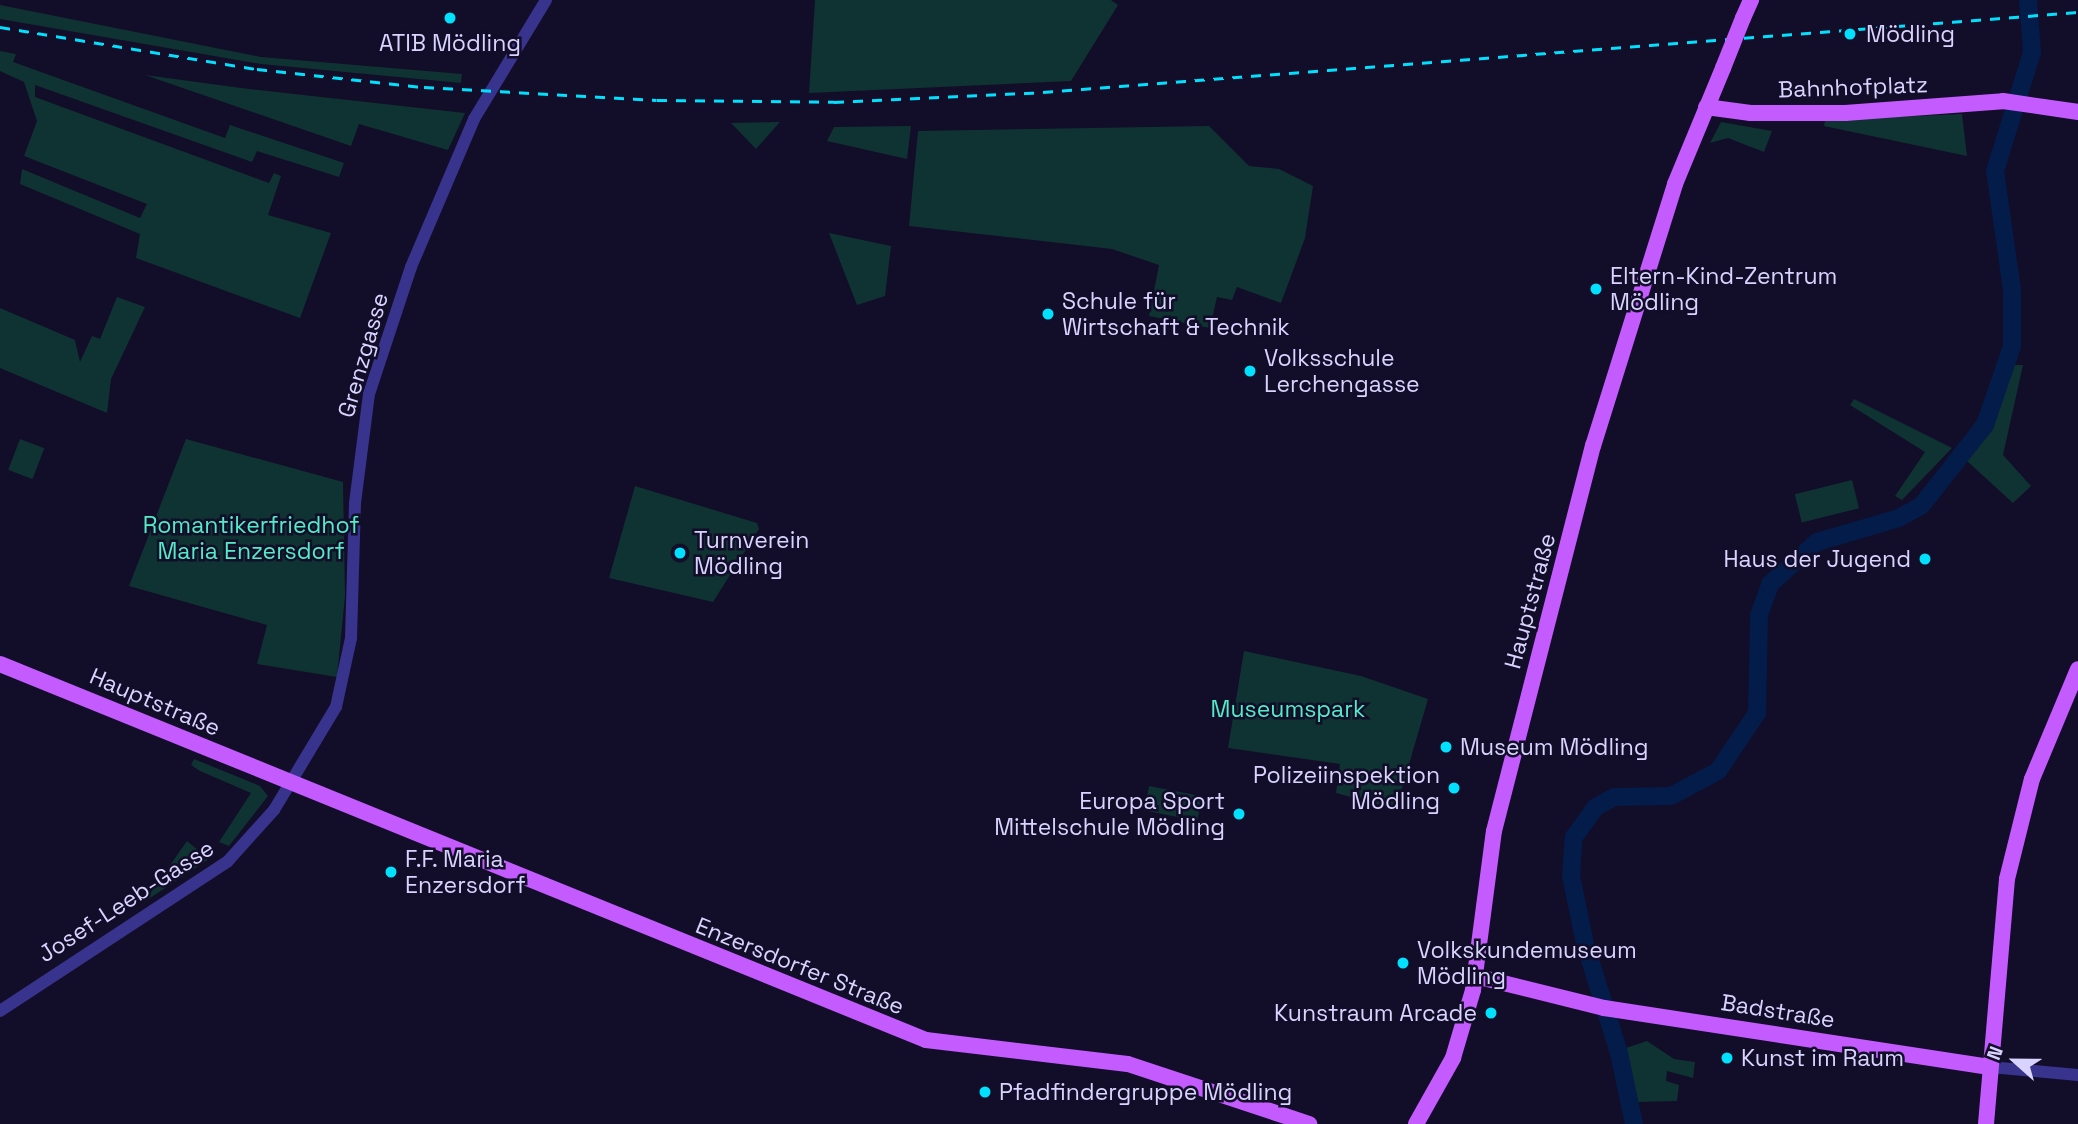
<!DOCTYPE html>
<meta charset="utf-8">
<style>
body{margin:0}
#map{position:relative;width:2078px;height:1124px;overflow:hidden;background:#120d28;font-family:"Space Grotesk",sans-serif}
div>[style]{position:absolute}
.green>*{inset:0;background:#0f3332;transform-origin:0 0}
.river>*{height:18px;margin:-9px;padding:0 9px;transform-origin:9px;border-radius:9px;background:#041c49}
.tertiary>*{height:12px;margin:-6px;padding:0 6px;transform-origin:6px;border-radius:6px;background:#38338c}
.primary>*{height:16px;margin:-8px;padding:0 8px;transform-origin:8px;border-radius:8px;background:#c45bff}
.rail>*{height:2.5px;margin-top:-1.25px;transform-origin:0;background:repeating-linear-gradient(90deg,#00e1ff 0 10px,transparent 0 19px)}
.primary-bridge>*{height:16px;margin:-8px;padding:0 8px;transform-origin:8px;border-radius:8px;background:#c45bff}
.dots>*{width:19px;height:19px;translate:-50% -50%;box-sizing:border-box;border:4px solid #120d28;border-radius:50%}
span{translate:-50% -50%;white-space:nowrap;text-align:center;line-height:1.15;-webkit-text-stroke:5px #120d28;paint-order:stroke}
.poi-label{font-size:23px;color:#d9d4ff}
.left{translate:0 -50%;text-align:left}
.right{translate:-100% -50%;text-align:right}
.street-label{font-size:23px;color:#d9d4ff}
.park-label{font-size:23px;color:#52ecc8}
.north{position:absolute;left:1980px;top:1026px;width:70px;height:70px;-webkit-text-stroke:5px #120d28;paint-order:stroke;rotate:291deg;font-size:19px;font-weight:700;line-height:28px;text-align:center;color:#d9d4ff}
.north::after{content:'';display:block;margin:auto;width:24px;height:32px;background:#d9d4ff;clip-path:polygon(50% 0,100% 100%,50% 72%,0 100%)}
</style>
<div id="map">
<div class="green">
<div style="clip-path:polygon(815px 0,1111px 0,1118px 5px,1071px 81px,809px 93px)"></div>
<div style="clip-path:polygon(0 5px,261px 57px,462px 74px,461px 83px,261px 64px,0 19px)"></div>
<div style="clip-path:polygon(0 51px,16px 54px,13px 62px,225px 138px,230px 125px,344px 163px,339px 177px,257px 151px,252px 162px,35px 85px,35px 97px,269px 183px,274px 173px,281px 176px,268px 215px,331px 233px,300px 318px,136px 258px,140px 234px,20px 184px,22px 169px,140px 218px,147px 204px,24px 156px,37px 121px,24px 82px,0 71px)"></div>
<div style="clip-path:polygon(145px 75px,241px 88px,465px 113px,448px 150px,359px 124px,351px 146px)"></div>
<div style="clip-path:polygon(1962px 114px,1967px 156px,1824px 126px,1825px 120px)"></div>
<div style="clip-path:polygon(780px 122px,756px 149px,731px 123px)"></div>
<div style="clip-path:polygon(1721px 122px,1772px 131px,1764px 152px,1728px 138px,1710px 143px)"></div>
<div style="clip-path:polygon(911px 126px,907px 159px,827px 141px,834px 127px)"></div>
<div style="clip-path:polygon(1209px 126px,1249px 166px,1279px 169px,1313px 186px,1305px 238px,1281px 303px,1237px 287px,1232px 300px,1217px 297px,1210px 328px,1149px 316px,1159px 265px,1112px 249px,909px 226px,918px 131px)"></div>
<div style="clip-path:polygon(829px 233px,891px 246px,885px 296px,857px 305px)"></div>
<div style="clip-path:polygon(117px 297px,145px 307px,111px 379px,107px 413px,0 368px,0 308px,75px 340px,80px 362px,92px 336px,100px 339px)"></div>
<div style="clip-path:polygon(2002px 365px,2023px 365px,2003px 455px,2031px 486px,2013px 503px,1956px 451px,1981px 414px)"></div>
<div style="clip-path:polygon(1854px 399px,1952px 448px,1902px 500px,1895px 496px,1925px 452px,1850px 405px)"></div>
<div style="left:20px;top:439px;width:26px;height:33px;rotate:21deg"></div>
<div style="clip-path:polygon(186px 439px,343px 482px,345px 596px,337px 677px,257px 664px,267px 625px,129px 586px)"></div>
<div style="left:1852px;top:480px;width:29px;height:59px;rotate:76deg"></div>
<div style="clip-path:polygon(635px 486px,757px 523px,759px 529px,713px 602px,609px 578px)"></div>
<div style="clip-path:polygon(1244px 651px,1361px 676px,1428px 699px,1396px 809px,1336px 793px,1340px 764px,1228px 748px)"></div>
<div style="clip-path:polygon(194px 759px,260px 786px,268px 796px,229px 846px,219px 842px,251px 793px,200px 771px,191px 765px)"></div>
<div style="left:1149px;top:786px;width:54px;height:25px;rotate:11deg"></div>
<div style="clip-path:polygon(187px 841px,209px 859px,144px 902px)"></div>
<div style="clip-path:polygon(1647px 1041px,1674px 1059px,1695px 1062px,1693px 1078px,1667px 1071px,1666px 1081px,1679px 1085px,1677px 1101px,1637px 1102px,1623px 1049px)"></div>
</div>
<div class="river">
<div style="left:1634px;top:1124px;width:73px;rotate:-101.9deg"></div>
<div style="left:1619px;top:1053px;width:114px;rotate:-107.3deg"></div>
<div style="left:1585px;top:944px;width:69px;rotate:-101.6deg"></div>
<div style="left:1571px;top:876px;width:39px;rotate:-86deg"></div>
<div style="left:1574px;top:837px;width:37px;rotate:-54deg"></div>
<div style="left:1596px;top:807px;width:21px;rotate:-29deg"></div>
<div style="left:1614px;top:797px;width:57px;rotate:-1deg"></div>
<div style="left:1671px;top:796px;width:53px;rotate:-28deg"></div>
<div style="left:1718px;top:771px;width:70px;rotate:-56.1deg"></div>
<div style="left:1757px;top:713px;width:98px;rotate:-88.8deg"></div>
<div style="left:1759px;top:615px;width:33px;rotate:-70deg"></div>
<div style="left:1770px;top:584px;width:63px;rotate:-41.8deg"></div>
<div style="left:1817px;top:542px;width:85px;rotate:-16.3deg"></div>
<div style="left:1899px;top:518px;width:25px;rotate:-29deg"></div>
<div style="left:1921px;top:506px;width:103px;rotate:-51.7deg"></div>
<div style="left:1985px;top:425px;width:83px;rotate:-71.1deg"></div>
<div style="left:2012px;top:346px;width:56px;rotate:-90deg"></div>
<div style="left:2012px;top:290px;width:120px;rotate:-98.1deg"></div>
<div style="left:1995px;top:171px;width:125px;rotate:-72.7deg"></div>
<div style="left:2032px;top:52px;width:52px;rotate:-94.4deg"></div>
</div>
<div class="tertiary">
<div style="left:0;top:1011px;width:273px;rotate:-33.3deg"></div>
<div style="left:228px;top:861px;width:69px;rotate:-48deg"></div>
<div style="left:274px;top:810px;width:120px;rotate:-59deg"></div>
<div style="left:336px;top:707px;width:71px;rotate:-77.7deg"></div>
<div style="left:351px;top:638px;width:135px;rotate:-88.3deg"></div>
<div style="left:355px;top:503px;width:110px;rotate:-82.7deg"></div>
<div style="left:369px;top:394px;width:134px;rotate:-71.7deg"></div>
<div style="left:411px;top:267px;width:161px;rotate:-66.9deg"></div>
<div style="left:474px;top:119px;width:139px;rotate:-58.8deg"></div>
<div style="left:1990px;top:1067px;width:88px;rotate:5.2deg"></div>
</div>
<div class="primary">
<div style="left:1743px;top:18px;width:20px;rotate:-66deg"></div>
<div style="left:1706px;top:107px;width:45px;rotate:7.6deg"></div>
<div style="left:1751px;top:113px;width:94px"></div>
<div style="left:1845px;top:113px;width:158px;rotate:-4.3deg"></div>
<div style="left:2003px;top:101px;width:76px;rotate:8.3deg"></div>
<div style="left:0;top:664px;width:999px;rotate:22.1deg"></div>
<div style="left:926px;top:1040px;width:203px;rotate:6.8deg"></div>
<div style="left:1128px;top:1064px;width:191px;rotate:18.3deg"></div>
<div style="left:1475px;top:976px;width:133px;rotate:13.9deg"></div>
<div style="left:1604px;top:1008px;width:390px;rotate:8.7deg"></div>
<div style="left:1416px;top:1124px;width:76px;rotate:-60.7deg"></div>
<div style="left:1453px;top:1058px;width:71px;rotate:-73.6deg"></div>
<div style="left:1473px;top:990px;width:160px;rotate:-82.5deg"></div>
<div style="left:1494px;top:831px;width:398px;rotate:-75.6deg"></div>
<div style="left:1593px;top:446px;width:275px;rotate:-72.6deg"></div>
<div style="left:1675px;top:184px;width:126px;rotate:-67.5deg"></div>
<div style="left:1986px;top:1124px;width:246px;rotate:-85.1deg"></div>
<div style="left:2007px;top:879px;width:103px;rotate:-76deg"></div>
<div style="left:2032px;top:779px;width:119px;rotate:-67.3deg"></div>
</div>
<div class="rail">
<div style="left:0;top:27px;width:260px;rotate:9.3deg"></div>
<div style="left:257px;top:69px;width:168px;rotate:6.2deg"></div>
<div style="left:424px;top:87px;width:233px;rotate:3.2deg"></div>
<div style="left:657px;top:100px;width:177px;rotate:0.6deg"></div>
<div style="left:834px;top:102px;width:209px;rotate:-2.7deg"></div>
<div style="left:1043px;top:92px;width:1038px;rotate:-4.42deg"></div>
</div>
<div class="primary-bridge">
<div style="left:1723px;top:68px;width:54px;rotate:-68.2deg"></div>
</div>
<div class="dots">
<div style="left:450px;top:18px;background:#00e1ff"></div>
<div style="left:1850px;top:34px;background:#00e1ff"></div>
<div style="left:1596px;top:289px;background:#00e1ff"></div>
<div style="left:1048px;top:314px;background:#00e1ff"></div>
<div style="left:1250px;top:371px;background:#00e1ff"></div>
<div style="left:680px;top:553px;background:#00e1ff"></div>
<div style="left:1925px;top:559px;background:#00e1ff"></div>
<div style="left:1446px;top:747px;background:#00e1ff"></div>
<div style="left:1454px;top:788px;background:#00e1ff"></div>
<div style="left:1239px;top:814px;background:#00e1ff"></div>
<div style="left:391px;top:872px;background:#00e1ff"></div>
<div style="left:1403px;top:963px;background:#00e1ff"></div>
<div style="left:1491px;top:1013px;background:#00e1ff"></div>
<div style="left:1727px;top:1058px;background:#00e1ff"></div>
<div style="left:985px;top:1092px;background:#00e1ff"></div>
</div>
<div class="poi-label">
<span class="left" style="left:1866px;top:34px">Mödling</span>
<span style="left:450px;top:43px">ATIB Mödling</span>
<span class="left" style="left:1610px;top:289px">Eltern-Kind-Zentrum<br>Mödling</span>
<span class="left" style="left:1062px;top:314px">Schule für<br>Wirtschaft &amp; Technik</span>
<span class="left" style="left:1264px;top:371px">Volksschule<br>Lerchengasse</span>
<span class="left" style="left:694px;top:553px">Turnverein<br>Mödling</span>
<span class="right" style="left:1911px;top:559px">Haus der Jugend</span>
<span class="left" style="left:1460px;top:747px">Museum Mödling</span>
<span class="right" style="left:1440px;top:788px">Polizeiinspektion<br>Mödling</span>
<span class="right" style="left:1225px;top:814px">Europa Sport<br>Mittelschule Mödling</span>
<span class="left" style="left:405px;top:872px">F.F. Maria<br>Enzersdorf</span>
<span class="left" style="left:1417px;top:963px">Volkskundemuseum<br>Mödling</span>
<span class="right" style="left:1477px;top:1013px">Kunstraum Arcade</span>
<span class="left" style="left:1741px;top:1058px">Kunst im Raum</span>
<span class="left" style="left:999px;top:1092px">Pfadfindergruppe Mödling</span>
</div>
<div class="street-label">
<span style="left:1853px;top:87px;rotate:-2deg">Bahnhofplatz</span>
<span style="left:363px;top:355px;rotate:-74deg">Grenzgasse</span>
<span style="left:1530px;top:601px;rotate:-75deg">Hauptstraße</span>
<span style="left:155px;top:702px;rotate:23deg">Hauptstraße</span>
<span style="left:126px;top:901px;rotate:-33deg">Josef-Leeb-Gasse</span>
<span style="left:800px;top:966px;rotate:22deg">Enzersdorfer Straße</span>
<span style="left:1778px;top:1011px;rotate:9deg">Badstraße</span>
</div>
<div class="park-label">
<span style="left:251px;top:538px">Romantikerfriedhof<br>Maria Enzersdorf</span>
<span style="left:1288px;top:709px">Museumspark</span>
</div>
<div class="north">N</div>
</div>
